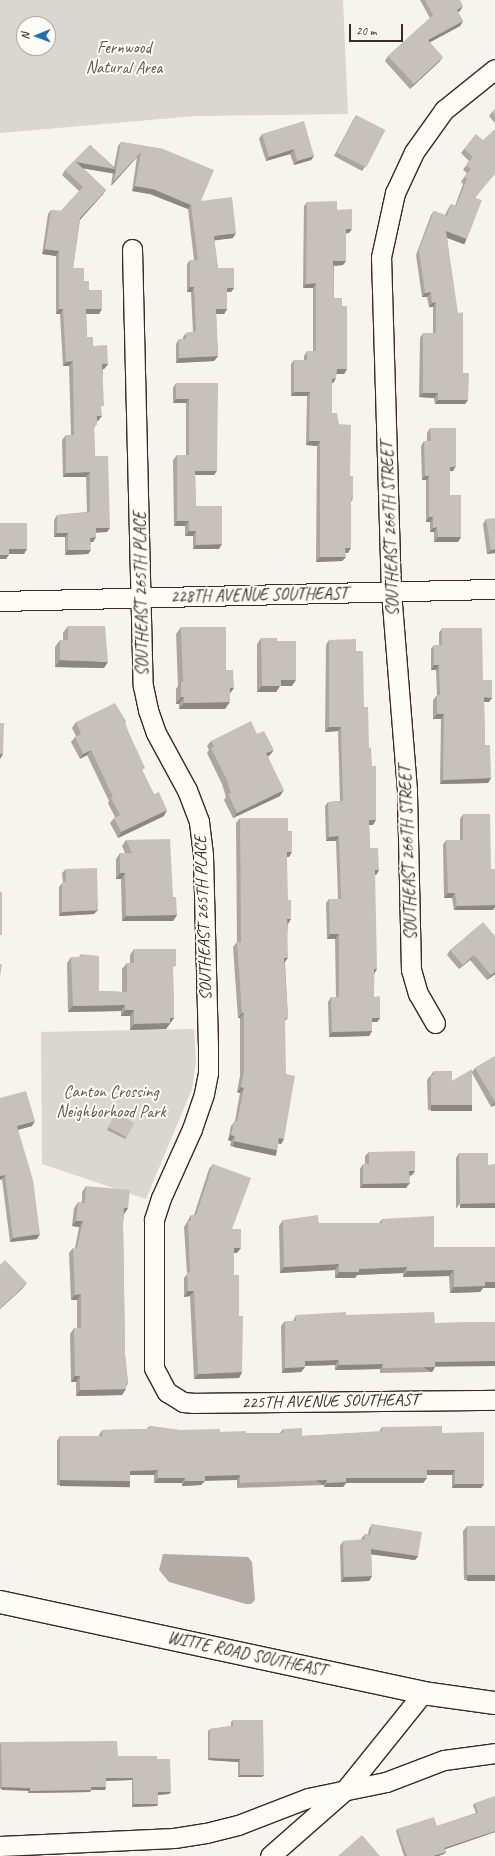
<!DOCTYPE html>
<style>
body{margin:0}
#map{position:relative;width:495px;height:1856px;overflow:hidden;background:#f5f4ee;font-family:Caveat,sans-serif}
div>[style]{position:absolute}
.green>*{inset:0;background:#dad6d0}
.water>*{inset:0;background:#b4aca4}
.roads{filter:drop-shadow(1px 0 #3b2a1e) drop-shadow(-1px 0 #3b2a1e) drop-shadow(0 1px #3b2a1e) drop-shadow(0 -1px #3b2a1e)}
.street>*{height:19px;margin:-9.5px;padding:0 9.5px;transform-origin:9.5px;border-radius:9.5px;background:#fdfcf7}
.secondary>*{height:22px;margin:-11px;padding:0 11px;transform-origin:11px;border-radius:11px;background:#fdfcf7}
.wall>*{inset:0;background:#aba6a1}
.shaded-wall>*{inset:0;background:#8b8783;transform-origin:0 0}
.building>*{inset:0;background:#c7c1bb;transform-origin:0 0}
span{translate:-50% -50%;white-space:nowrap;text-align:center;line-height:1.15;-webkit-text-stroke:4px #fdfcf7;paint-order:stroke}
.park-label{font-size:17px;color:#63554a}
.street-label{font-size:17px;color:#3b2a1e}
.north{position:absolute;left:16px;top:16px;width:40px;height:40px;box-sizing:border-box;background:#fdfcf7;border:1px solid #afa8a0;border-radius:50%;rotate:269deg;font-size:11px;font-weight:700;line-height:16px;text-align:center;color:#3b2a1e}
.north::after{content:'';display:block;margin:auto;width:14px;height:18px;background:#1f6fb2;clip-path:polygon(50% 0,100% 100%,50% 72%,0 100%)}
.scale{position:absolute;left:349px;top:24px;width:54px;height:18px;box-sizing:border-box;border:2px solid #3b2a1e;border-top:0;padding-left:5px;font-size:12px;line-height:14px;white-space:nowrap;color:#3b2a1e;-webkit-text-stroke:3px #fdfcf7;paint-order:stroke}
</style>
<div id="map">
<div class="green">
<div style="clip-path:polygon(evenodd,0 0,343px 0,348px 114px,196px 116px,0 133px,0 0,24px 24px,48px 24px,48px 48px,24px 48px,24px 24px)"></div>
<div style="clip-path:polygon(194px 1029px,196px 1061px,192px 1089px,146px 1199px,42px 1164px,41px 1032px)"></div>
</div>
<div class="water">
<div style="clip-path:polygon(163px 1554px,248px 1557px,252px 1562px,255px 1600px,251px 1604px,246px 1604px,169px 1582px,159px 1570px)"></div>
</div>
<div class="roads">
<div class="street">
<div style="left:132px;top:249px;width:437px;rotate:88.6deg"></div>
<div style="left:143px;top:686px;width:25px;rotate:78deg"></div>
<div style="left:148px;top:710px;width:24px;rotate:71deg"></div>
<div style="left:156px;top:733px;width:65px;rotate:61.5deg"></div>
<div style="left:187px;top:790px;width:34px;rotate:69deg"></div>
<div style="left:199px;top:822px;width:34px;rotate:83deg"></div>
<div style="left:203px;top:856px;width:189px;rotate:88.5deg"></div>
<div style="left:208px;top:1045px;width:28px;rotate:90deg"></div>
<div style="left:208px;top:1073px;width:21px;rotate:101deg"></div>
<div style="left:204px;top:1094px;width:37px;rotate:109deg"></div>
<div style="left:192px;top:1129px;width:76px;rotate:114.2deg"></div>
<div style="left:161px;top:1198px;width:23px;rotate:108deg"></div>
<div style="left:154px;top:1220px;width:148px;rotate:90deg"></div>
<div style="left:154px;top:1368px;width:27px;rotate:62deg"></div>
<div style="left:167px;top:1392px;width:19px;rotate:32deg"></div>
<div style="left:183px;top:1402px;width:11px;rotate:5deg"></div>
<div style="left:194px;top:1403px;width:301px;rotate:-0.6deg"></div>
<div style="left:0;top:601px;width:495px;rotate:-1.4deg"></div>
<div style="left:435px;top:1023px;width:34px;rotate:-120deg"></div>
<div style="left:418px;top:994px;width:25px;rotate:-106deg"></div>
<div style="left:411px;top:970px;width:180px;rotate:-91.3deg"></div>
<div style="left:407px;top:790px;width:198px;rotate:-94.6deg"></div>
<div style="left:391px;top:593px;width:336px;rotate:-91.7deg"></div>
<div style="left:381px;top:257px;width:66px;rotate:-77.7deg"></div>
<div style="left:395px;top:193px;width:45px;rotate:-65.1deg"></div>
<div style="left:414px;top:152px;width:52px;rotate:-54.5deg"></div>
<div style="left:444px;top:110px;width:65px;rotate:-38.8deg"></div>
<div style="left:0;top:1846px;width:174px;rotate:-2.6deg"></div>
<div style="left:174px;top:1838px;width:32px;rotate:-9deg"></div>
<div style="left:206px;top:1833px;width:33px;rotate:-14deg"></div>
<div style="left:238px;top:1825px;width:75px;rotate:-21.1deg"></div>
<div style="left:308px;top:1798px;width:80px;rotate:-11.6deg"></div>
<div style="left:386px;top:1782px;width:62px;rotate:-20.8deg"></div>
<div style="left:444px;top:1760px;width:51px;rotate:-7.8deg"></div>
<div style="left:270px;top:1856px;width:100px;rotate:-41.3deg"></div>
<div style="left:345px;top:1790px;width:124px;rotate:-51.2deg"></div>
</div>
<div class="secondary">
<div style="left:0;top:1602px;width:433px;rotate:12.1deg"></div>
<div style="left:423px;top:1693px;width:73px;rotate:7.9deg"></div>
</div>
</div>
<div class="wall">
<div style="clip-path:polygon(420px 0,460px 0,460px 11px,458px 12px,463px 21px,460px 26px,430px 42px,440px 61px,410px 89px,385px 61px,388px 56px,430px 18px)"></div>
<div style="clip-path:polygon(495px 109px,495px 123px,489px 116px,492px 112px)"></div>
<div style="clip-path:polygon(356px 115px,365px 167px,362px 171px,334px 156px,353px 120px)"></div>
<div style="clip-path:polygon(262px 134px,314px 156px,311px 160px,294px 165px,290px 154px,266px 161px,259px 139px)"></div>
<div style="clip-path:polygon(476px 134px,476px 198px,464px 244px,447px 238px,463px 373px,465px 404px,435px 404px,434px 398px,419px 397px,420px 338px,423px 333px,433px 333px,433px 307px,429px 307px,427px 297px,422px 297px,416px 255px,431px 215px,434px 211px,445px 215px,448px 209px,451px 204px,455px 206px,463px 184px,461px 182px,467px 173px,463px 170px,469px 161px,461px 153px)"></div>
<div style="clip-path:polygon(121px 142px,163px 149px,201px 201px,233px 238px,214px 240px,218px 268px,234px 288px,231px 292px,227px 292px,227px 309px,224px 314px,216px 314px,218px 356px,214px 361px,176px 363px,176px 344px,179px 339px,183px 339px,183px 337px,186px 333px,193px 332px,191px 292px,187px 292px,187px 264px,190px 260px,194px 260px,188px 209px,150px 194px,132px 191px,137px 157px,111px 186px,113px 171px,112px 173px,83px 168px,106px 190px,103px 194px,80px 220px,73px 268px,84px 281px,89px 290px,99px 314px,86px 314px,87px 337px,93px 346px,108px 364px,104px 369px,103px 369px,101px 409px,98px 421px,97px 421px,94px 429px,95px 456px,107px 532px,96px 532px,96px 537px,93px 542px,91px 542px,88px 554px,65px 555px,65px 537px,54px 537px,54px 520px,57px 515px,87px 512px,86px 477px,63px 477px,62px 440px,66px 435px,71px 435px,69px 366px,63px 366px,60px 314px,56px 314px,56px 256px,42px 254px,48px 214px,51px 210px,61px 211px,79px 191px,62px 175px,65px 170px,90px 145px,114px 167px,118px 146px)"></div>
<div style="clip-path:polygon(307px 202px,337px 210px,349px 233px,346px 233px,343px 265px,334px 266px,334px 298px,342px 306px,347px 369px,344px 374px,336px 374px,336px 378px,333px 383px,332px 383px,332px 413px,350px 476px,353px 498px,351px 502px,348px 553px,345px 553px,346px 557px,342px 561px,316px 562px,317px 446px,306px 445px,307px 396px,291px 396px,291px 364px,294px 360px,304px 360px,304px 356px,307px 351px,313px 351px,313px 288px,303px 288px,304px 206px)"></div>
<div style="clip-path:polygon(176px 383px,218px 383px,214px 475px,195px 475px,196px 506px,219px 549px,193px 549px,193px 536px,185px 536px,185px 526px,174px 526px,173px 460px,177px 455px,186px 455px,186px 403px,173px 403px,173px 388px)"></div>
<div style="clip-path:polygon(430px 428px,453px 471px,450px 471px,450px 495px,461px 537px,458px 542px,434px 542px,434px 532px,430px 532px,430px 522px,426px 522px,426px 480px,422px 480px,421px 446px,424px 441px,427px 441px,427px 433px)"></div>
<div style="clip-path:polygon(486px 519px,495px 553px,487px 554px,483px 524px)"></div>
<div style="clip-path:polygon(68px 626px,104px 668px,55px 667px,55px 647px,60px 640px,63px 640px,63px 633px)"></div>
<div style="clip-path:polygon(181px 627px,226px 670px,230px 694px,225px 709px,179px 709px,179px 704px,176px 704px,176px 689px,178px 686px,176px 634px)"></div>
<div style="clip-path:polygon(442px 628px,483px 680px,492px 698px,489px 702px,484px 702px,485px 745px,491px 778px,488px 783px,440px 784px,441px 719px,433px 719px,433px 700px,437px 695px,436px 670px,431px 670px,431px 649px,434px 645px,439px 645px,439px 633px)"></div>
<div style="clip-path:polygon(261px 638px,277px 641px,292px 686px,280px 686px,276px 692px,257px 692px,257px 644px)"></div>
<div style="clip-path:polygon(329px 640px,356px 651px,369px 748px,373px 825px,369px 825px,370px 848px,379px 870px,376px 875px,375px 875px,374px 997px,380px 1018px,377px 1022px,372px 1022px,372px 1031px,369px 1036px,329px 1037px,328px 1002px,331px 997px,336px 997px,335px 939px,327px 939px,326px 903px,329px 899px,338px 899px,336px 841px,326px 841px,325px 806px,328px 802px,340px 801px,338px 731px,325px 732px,326px 645px)"></div>
<div style="clip-path:polygon(126px 721px,125px 723px,143px 772px,164px 816px,118px 838px,110px 823px,115px 817px,108px 803px,109px 801px,87px 755px,80px 759px,71px 742px,76px 736px,72px 728px,76px 722px)"></div>
<div style="clip-path:polygon(257px 734px,270px 755px,268px 756px,280px 796px,233px 818px,224px 800px,226px 797px,222px 784px,207px 753px,209px 750px,207px 746px,211px 741px)"></div>
<div style="clip-path:polygon(463px 814px,491px 869px,493px 910px,454px 910px,452px 898px,444px 898px,443px 845px,446px 840px,460px 840px,460px 819px)"></div>
<div style="clip-path:polygon(240px 818px,288px 831px,289px 857px,287px 857px,288px 924px,285px 962px,288px 1018px,285px 1021px,284px 1139px,281px 1144px,278px 1143px,277px 1150px,273px 1155px,230px 1146px,231px 1141px,228px 1140px,231px 1126px,235px 1121px,240px 1093px,237px 1092px,240px 1076px,240px 1018px,238px 1018px,233px 947px,237px 942px,236px 823px)"></div>
<div style="clip-path:polygon(126px 840px,173px 897px,177px 915px,173px 921px,122px 921px,121px 879px,116px 879px,116px 859px,120px 853px,125px 853px,122px 846px)"></div>
<div style="clip-path:polygon(66px 869px,94px 914px,59px 916px,59px 887px,63px 882px,62px 873px)"></div>
<div style="clip-path:polygon(495px 936px,495px 974px,487px 980px,470px 960px,459px 969px,447px 955px,450px 950px)"></div>
<div style="clip-path:polygon(134px 949px,173px 971px,174px 1018px,166px 1029px,130px 1030px,130px 1016px,121px 1016px,121px 1011px,68px 1012px,67px 963px,71px 957px,79px 957px,81px 954px,99px 991px,122px 992px,122px 969px,127px 963px,130px 963px,130px 955px)"></div>
<div style="clip-path:polygon(495px 1056px,495px 1105px,491px 1107px,472px 1073px,469px 1110px,428px 1110px,427px 1080px,434px 1071px,452px 1081px,472px 1072px,475px 1068px)"></div>
<div style="clip-path:polygon(0 1098px,32px 1126px,18px 1130px,37px 1239px,10px 1242px,2px 1179px,0 1180px)"></div>
<div style="clip-path:polygon(116px 1113px,127px 1137px,125px 1139px,107px 1130px)"></div>
<div style="clip-path:polygon(369px 1152px,415px 1171px,412px 1175px,410px 1176px,406px 1188px,360px 1188px,360px 1169px,363px 1164px,365px 1164px,365px 1156px)"></div>
<div style="clip-path:polygon(459px 1153px,488px 1165px,456px 1209px,456px 1158px)"></div>
<div style="clip-path:polygon(213px 1164px,232px 1229px,237px 1253px,234px 1253px,234px 1275px,239px 1316px,242px 1372px,239px 1378px,194px 1379px,190px 1296px,184px 1297px,184px 1278px,187px 1274px,184px 1227px,187px 1222px,188px 1220px,191px 1215px,194px 1215px,209px 1169px)"></div>
<div style="clip-path:polygon(86px 1186px,128px 1208px,124px 1214px,123px 1224px,125px 1354px,128px 1383px,122px 1395px,76px 1396px,76px 1382px,71px 1382px,70px 1334px,74px 1328px,77px 1328px,77px 1300px,71px 1300px,69px 1253px,73px 1248px,75px 1248px,79px 1227px,72px 1226px,74px 1208px,78px 1202px,82px 1202px,82px 1192px)"></div>
<div style="clip-path:polygon(382px 1219px,434px 1247px,483px 1288px,480px 1292px,450px 1293px,449px 1276px,403px 1277px,403px 1273px,357px 1275px,355px 1278px,335px 1278px,335px 1270px,280px 1273px,279px 1226px,283px 1220px,319px 1223px,379px 1223px)"></div>
<div style="clip-path:polygon(296px 1315px,346px 1315px,435px 1323px,495px 1322px,495px 1366px,435px 1367px,432px 1372px,380px 1373px,380px 1369px,335px 1370px,335px 1365px,305px 1366px,305px 1367px,301px 1372px,282px 1373px,281px 1326px,285px 1321px,293px 1321px)"></div>
<div style="clip-path:polygon(149px 1426px,179px 1430px,246px 1433px,280px 1433px,283px 1429px,302px 1436px,379px 1432px,382px 1427px,442px 1433px,484px 1484px,481px 1488px,452px 1488px,452px 1475px,427px 1475px,427px 1478px,423px 1483px,346px 1483px,343px 1487px,324px 1487px,324px 1485px,237px 1488px,237px 1480px,205px 1480px,201px 1485px,182px 1486px,182px 1483px,154px 1483px,154px 1475px,130px 1475px,130px 1481px,127px 1486px,57px 1485px,57px 1441px,60px 1436px,99px 1436px,99px 1435px,102px 1430px,147px 1429px)"></div>
<div style="clip-path:polygon(372px 1524px,418px 1556px,415px 1560px,371px 1554px,372px 1576px,369px 1581px,341px 1582px,340px 1546px,343px 1541px,362px 1540px,361px 1539px,365px 1534px,368px 1534px,369px 1529px)"></div>
<div style="clip-path:polygon(467px 1526px,495px 1526px,495px 1580px,464px 1580px,463px 1531px)"></div>
<div style="clip-path:polygon(233px 1720px,264px 1775px,262px 1777px,238px 1777px,238px 1762px,208px 1760px,208px 1731px,210px 1729px,231px 1726px,231px 1722px)"></div>
<div style="clip-path:polygon(1px 1742px,118px 1756px,157px 1759px,171px 1792px,169px 1794px,158px 1795px,157px 1806px,132px 1807px,132px 1780px,106px 1781px,106px 1787px,105px 1790px,91px 1790px,90px 1792px,28px 1793px,28px 1790px,0 1789px,0 1743px)"></div>
<div style="clip-path:polygon(475px 1803px,495px 1832px,445px 1849px,446px 1852px,444px 1854px,438px 1856px,404px 1856px,396px 1831px,397px 1829px,437px 1826px,476px 1813px,473px 1805px)"></div>
</div>
<div class="shaded-wall">
<div style="clip-path:polygon(463px 6px,460px 11px,453px 14px,457px 10px)"></div>
<div style="clip-path:polygon(463px 21px,460px 26px,425px 45px,428px 40px)"></div>
<div style="clip-path:polygon(443px 57px,440px 61px,410px 89px,414px 84px)"></div>
<div style="clip-path:polygon(294px 149px,290px 154px,266px 161px,269px 157px)"></div>
<div style="clip-path:polygon(141px 152px,137px 157px,111px 186px,114px 181px)"></div>
<div style="clip-path:polygon(314px 156px,311px 160px,294px 165px,297px 161px)"></div>
<div style="left:76px;top:162px;width:40px;height:5px;rotate:10deg"></div>
<div style="clip-path:polygon(135px 186px,153px 189px,191px 205px,188px 209px,150px 194px,132px 191px)"></div>
<div style="clip-path:polygon(106px 190px,103px 194px,77px 223px,80px 218px)"></div>
<div style="clip-path:polygon(346px 229px,352px 229px,349px 233px,343px 234px)"></div>
<div style="left:446px;top:231px;width:22px;height:6px;rotate:21deg"></div>
<div style="clip-path:polygon(236px 233px,233px 238px,211px 241px,214px 236px)"></div>
<div style="clip-path:polygon(45px 249px,59px 251px,56px 256px,42px 254px)"></div>
<div style="clip-path:polygon(333px 261px,346px 261px,343px 265px,330px 266px)"></div>
<div style="clip-path:polygon(316px 283px,313px 288px,303px 288px,306px 284px)"></div>
<div style="clip-path:polygon(190px 287px,194px 287px,191px 292px,187px 292px)"></div>
<div style="clip-path:polygon(227px 288px,234px 288px,231px 292px,224px 292px)"></div>
<div style="clip-path:polygon(431px 292px,427px 297px,422px 297px,425px 293px)"></div>
<div style="clip-path:polygon(436px 302px,433px 307px,429px 307px,432px 303px)"></div>
<div style="clip-path:polygon(59px 309px,63px 309px,60px 314px,56px 314px)"></div>
<div style="clip-path:polygon(86px 309px,102px 309px,99px 314px,82px 314px)"></div>
<div style="clip-path:polygon(216px 309px,227px 309px,224px 314px,213px 314px)"></div>
<div style="clip-path:polygon(218px 356px,214px 361px,176px 363px,179px 358px)"></div>
<div style="clip-path:polygon(73px 361px,69px 366px,63px 366px,66px 362px)"></div>
<div style="clip-path:polygon(102px 364px,108px 364px,104px 369px,99px 369px)"></div>
<div style="clip-path:polygon(337px 369px,347px 369px,344px 374px,333px 374px)"></div>
<div style="clip-path:polygon(336px 378px,333px 383px,329px 383px,332px 379px)"></div>
<div style="clip-path:polygon(294px 392px,310px 392px,307px 396px,291px 396px)"></div>
<div style="clip-path:polygon(423px 393px,438px 393px,434px 398px,419px 397px)"></div>
<div style="clip-path:polygon(176px 399px,189px 399px,186px 403px,173px 403px)"></div>
<div style="clip-path:polygon(438px 400px,468px 400px,465px 404px,435px 404px)"></div>
<div style="clip-path:polygon(97px 416px,102px 416px,98px 421px,94px 421px)"></div>
<div style="clip-path:polygon(309px 441px,320px 441px,317px 446px,306px 445px)"></div>
<div style="clip-path:polygon(456px 466px,453px 471px,446px 471px,450px 467px)"></div>
<div style="clip-path:polygon(195px 471px,217px 471px,214px 475px,192px 475px)"></div>
<div style="clip-path:polygon(90px 472px,86px 477px,63px 477px,66px 473px)"></div>
<div style="clip-path:polygon(425px 476px,429px 476px,426px 480px,422px 480px)"></div>
<div style="clip-path:polygon(429px 517px,433px 517px,430px 522px,426px 522px)"></div>
<div style="clip-path:polygon(177px 521px,189px 521px,185px 526px,174px 526px)"></div>
<div style="clip-path:polygon(437px 527px,434px 532px,430px 532px,433px 528px)"></div>
<div style="clip-path:polygon(96px 528px,110px 528px,107px 532px,93px 533px)"></div>
<div style="clip-path:polygon(189px 531px,196px 531px,193px 536px,185px 536px)"></div>
<div style="clip-path:polygon(57px 533px,68px 533px,65px 537px,54px 537px)"></div>
<div style="clip-path:polygon(96px 537px,93px 542px,87px 542px,90px 538px)"></div>
<div style="clip-path:polygon(438px 537px,461px 537px,458px 542px,434px 542px)"></div>
<div style="clip-path:polygon(222px 544px,219px 549px,193px 549px,196px 545px)"></div>
<div style="clip-path:polygon(345px 548px,351px 548px,348px 553px,342px 553px)"></div>
<div style="clip-path:polygon(9px 549px,27px 549px,24px 554px,6px 554px)"></div>
<div style="clip-path:polygon(495px 549px,495px 553px,487px 554px,491px 550px)"></div>
<div style="clip-path:polygon(68px 550px,91px 550px,88px 554px,65px 555px)"></div>
<div style="clip-path:polygon(0 555px,9px 555px,6px 559px,0 559px)"></div>
<div style="clip-path:polygon(320px 557px,346px 557px,342px 561px,316px 562px)"></div>
<div style="clip-path:polygon(60px 660px,108px 662px,104px 668px,55px 667px)"></div>
<div style="clip-path:polygon(434px 665px,439px 665px,436px 670px,431px 670px)"></div>
<div style="clip-path:polygon(281px 680px,296px 680px,292px 686px,280px 686px,276px 692px,257px 692px,262px 686px)"></div>
<div style="clip-path:polygon(230px 688px,234px 688px,229px 695px)"></div>
<div style="clip-path:polygon(181px 697px,184px 697px,179px 704px,176px 704px)"></div>
<div style="clip-path:polygon(484px 697px,492px 698px,489px 702px,481px 702px)"></div>
<div style="clip-path:polygon(230px 702px,225px 709px,179px 709px,184px 703px)"></div>
<div style="clip-path:polygon(437px 714px,444px 714px,441px 719px,433px 719px)"></div>
<div style="clip-path:polygon(329px 727px,341px 727px,338px 731px,325px 732px)"></div>
<div style="clip-path:polygon(91px 750px,87px 755px,80px 759px,83px 754px)"></div>
<div style="clip-path:polygon(274px 750px,270px 755px,262px 759px,266px 753px)"></div>
<div style="clip-path:polygon(0 754px,3px 754px,0 759px)"></div>
<div style="clip-path:polygon(491px 778px,488px 783px,440px 784px,443px 780px)"></div>
<div style="clip-path:polygon(284px 790px,280px 796px,233px 818px,237px 813px)"></div>
<div style="clip-path:polygon(167px 810px,164px 816px,118px 838px,121px 832px)"></div>
<div style="clip-path:polygon(369px 820px,376px 820px,373px 825px,366px 825px)"></div>
<div style="clip-path:polygon(339px 836px,336px 841px,326px 841px,329px 837px)"></div>
<div style="clip-path:polygon(287px 852px,292px 852px,289px 857px,283px 857px)"></div>
<div style="clip-path:polygon(375px 870px,379px 870px,376px 875px,372px 875px)"></div>
<div style="clip-path:polygon(120px 873px,125px 873px,121px 879px,116px 879px)"></div>
<div style="clip-path:polygon(448px 893px,455px 893px,452px 898px,444px 898px)"></div>
<div style="clip-path:polygon(495px 905px,495px 907px,493px 910px,454px 910px,457px 906px)"></div>
<div style="clip-path:polygon(98px 910px,94px 914px,59px 916px,62px 912px)"></div>
<div style="clip-path:polygon(177px 915px,173px 921px,122px 921px,126px 916px)"></div>
<div style="clip-path:polygon(287px 919px,291px 919px,288px 924px)"></div>
<div style="clip-path:polygon(330px 934px,339px 934px,335px 939px,327px 939px)"></div>
<div style="clip-path:polygon(474px 955px,470px 960px,459px 969px,463px 965px)"></div>
<div style="clip-path:polygon(284px 958px,288px 958px,284px 963px)"></div>
<div style="clip-path:polygon(374px 969px,377px 969px,374px 974px)"></div>
<div style="clip-path:polygon(495px 972px,495px 974px,487px 980px,491px 975px)"></div>
<div style="clip-path:polygon(125px 1005px,121px 1011px,68px 1012px,73px 1006px)"></div>
<div style="clip-path:polygon(125px 1010px,134px 1010px,130px 1016px,121px 1016px)"></div>
<div style="clip-path:polygon(242px 1013px,244px 1013px,240px 1018px,238px 1018px)"></div>
<div style="clip-path:polygon(170px 1018px,174px 1018px,166px 1029px,130px 1030px,134px 1024px)"></div>
<div style="clip-path:polygon(372px 1018px,380px 1018px,377px 1022px,368px 1022px)"></div>
<div style="clip-path:polygon(372px 1031px,369px 1036px,329px 1037px,332px 1032px)"></div>
<div style="clip-path:polygon(241px 1087px,244px 1088px,240px 1093px,237px 1092px)"></div>
<div style="clip-path:polygon(495px 1102px,495px 1105px,491px 1107px)"></div>
<div style="left:431px;top:1105px;width:41px;height:6px"></div>
<div style="clip-path:polygon(35px 1121px,32px 1126px,13px 1131px,17px 1126px)"></div>
<div style="clip-path:polygon(231px 1135px,235px 1136px,231px 1141px,228px 1140px)"></div>
<div style="clip-path:polygon(279px 1138px,284px 1139px,281px 1144px,276px 1143px)"></div>
<div style="left:234px;top:1141px;width:44px;height:6px;rotate:12deg"></div>
<div style="clip-path:polygon(409px 1171px,415px 1171px,412px 1175px,406px 1176px)"></div>
<div style="clip-path:polygon(5px 1175px,2px 1179px,0 1180px,0 1176px)"></div>
<div style="clip-path:polygon(410px 1183px,406px 1188px,360px 1188px,363px 1184px)"></div>
<div style="left:495px;top:1203px;width:5px;height:35px;rotate:90deg"></div>
<div style="clip-path:polygon(124px 1208px,128px 1208px,124px 1214px,120px 1214px)"></div>
<div style="clip-path:polygon(76px 1221px,83px 1221px,79px 1227px,72px 1226px)"></div>
<div style="clip-path:polygon(40px 1234px,37px 1239px,10px 1242px,13px 1238px)"></div>
<div style="clip-path:polygon(234px 1248px,241px 1248px,237px 1253px,230px 1253px)"></div>
<div style="clip-path:polygon(339px 1264px,335px 1270px,280px 1273px,284px 1267px)"></div>
<div style="clip-path:polygon(407px 1267px,403px 1273px,357px 1275px,355px 1278px,335px 1278px,339px 1272px,359px 1269px)"></div>
<div style="clip-path:polygon(454px 1270px,449px 1276px,403px 1277px,407px 1271px)"></div>
<div style="clip-path:polygon(485px 1282px,495px 1282px,495px 1288px,483px 1288px,480px 1292px,450px 1293px,454px 1287px)"></div>
<div style="clip-path:polygon(27px 1283px,23px 1288px,0 1309px,0 1308px)"></div>
<div style="clip-path:polygon(188px 1291px,194px 1291px,190px 1296px,184px 1297px)"></div>
<div style="clip-path:polygon(81px 1294px,77px 1300px,71px 1300px,75px 1295px)"></div>
<div style="clip-path:polygon(339px 1360px,335px 1365px,301px 1366px,305px 1361px)"></div>
<div style="left:495px;top:1361px;width:5px;height:60px;rotate:90deg"></div>
<div style="clip-path:polygon(383px 1364px,380px 1369px,335px 1370px,339px 1365px)"></div>
<div style="clip-path:polygon(305px 1367px,301px 1372px,282px 1373px,285px 1368px)"></div>
<div style="left:435px;top:1367px;width:6px;height:52px;rotate:121deg"></div>
<div style="clip-path:polygon(242px 1372px,239px 1378px,194px 1379px,198px 1374px)"></div>
<div style="clip-path:polygon(75px 1376px,80px 1376px,76px 1382px,71px 1382px)"></div>
<div style="clip-path:polygon(126px 1389px,122px 1395px,76px 1396px,80px 1390px)"></div>
<div style="clip-path:polygon(158px 1470px,154px 1475px,126px 1475px,130px 1471px)"></div>
<div style="clip-path:polygon(427px 1470px,455px 1470px,452px 1475px,423px 1475px)"></div>
<div style="clip-path:polygon(240px 1475px,237px 1480px,201px 1481px,205px 1476px)"></div>
<div style="clip-path:polygon(158px 1478px,185px 1478px,182px 1483px,154px 1483px)"></div>
<div style="clip-path:polygon(346px 1478px,427px 1478px,423px 1483px,346px 1483px,343px 1487px,324px 1487px,327px 1483px)"></div>
<div style="left:60px;top:1480px;width:70px;height:6px;rotate:1deg"></div>
<div style="left:327px;top:1480px;width:6px;height:87px;rotate:121deg"></div>
<div style="clip-path:polygon(185px 1481px,205px 1481px,201px 1485px,182px 1486px)"></div>
<div style="clip-path:polygon(455px 1484px,484px 1484px,481px 1488px,452px 1488px)"></div>
<div style="clip-path:polygon(371px 1549px,418px 1556px,415px 1560px,368px 1554px)"></div>
<div style="left:467px;top:1575px;width:28px;height:6px"></div>
<div style="clip-path:polygon(372px 1576px,369px 1581px,341px 1582px,344px 1577px)"></div>
<div style="clip-path:polygon(210px 1758px,240px 1759px,238px 1762px,208px 1760px)"></div>
<div style="clip-path:polygon(240px 1775px,264px 1775px,262px 1777px,238px 1777px)"></div>
<div style="clip-path:polygon(106px 1778px,133px 1778px,132px 1780px,104px 1781px)"></div>
<div style="left:2px;top:1787px;width:28px;height:3px;rotate:2deg"></div>
<div style="clip-path:polygon(91px 1787px,106px 1787px,105px 1790px,91px 1790px,90px 1792px,28px 1793px,30px 1791px)"></div>
<div style="clip-path:polygon(158px 1792px,171px 1792px,169px 1794px,157px 1795px)"></div>
<div style="clip-path:polygon(134px 1804px,158px 1804px,157px 1806px,132px 1807px)"></div>
<div style="clip-path:polygon(495px 1831px,495px 1832px,443px 1850px,444px 1848px)"></div>
<div style="clip-path:polygon(446px 1852px,444px 1854px,438px 1856px,433px 1856px)"></div>
</div>
<div class="building">
<div style="clip-path:polygon(425px 0,460px 0,463px 6px,457px 10px,463px 21px,428px 40px,443px 57px,414px 84px,388px 56px,433px 15px)"></div>
<div style="clip-path:polygon(495px 109px,495px 115px,492px 112px)"></div>
<div style="left:356px;top:115px;width:33px;height:42px;rotate:27deg"></div>
<div style="clip-path:polygon(304px 121px,314px 156px,297px 161px,294px 149px,269px 157px,262px 134px)"></div>
<div style="clip-path:polygon(495px 129px,495px 174px,475px 198px,482px 200px,467px 239px,446px 231px,458px 313px,463px 312px,463px 373px,469px 373px,468px 400px,438px 400px,438px 393px,423px 393px,423px 333px,436px 333px,436px 302px,432px 303px,431px 292px,425px 293px,419px 250px,434px 211px,447px 216px,451px 204px,456px 206px,467px 179px,464px 177px,471px 169px,466px 165px,473px 157px,464px 149px,476px 134px,483px 140px)"></div>
<div style="clip-path:polygon(121px 142px,163px 149px,214px 170px,201px 201px,232px 197px,236px 233px,214px 236px,218px 268px,234px 268px,234px 288px,227px 288px,227px 309px,216px 309px,218px 356px,179px 358px,179px 339px,186px 339px,186px 333px,196px 331px,194px 287px,190px 287px,190px 260px,198px 260px,191px 205px,153px 189px,135px 186px,141px 152px,114px 181px)"></div>
<div style="clip-path:polygon(90px 145px,115px 169px,76px 162px,106px 190px,80px 218px,73px 268px,84px 268px,84px 281px,89px 281px,89px 290px,102px 290px,102px 309px,86px 309px,87px 337px,93px 337px,93px 346px,107px 345px,108px 364px,102px 364px,104px 406px,101px 406px,102px 416px,97px 416px,97px 425px,94px 425px,95px 456px,108px 456px,110px 528px,96px 528px,96px 537px,90px 538px,91px 550px,68px 550px,68px 533px,57px 533px,57px 515px,90px 512px,90px 472px,66px 473px,66px 435px,74px 435px,73px 361px,66px 362px,63px 309px,59px 309px,59px 251px,45px 249px,51px 210px,61px 211px,83px 187px,65px 170px)"></div>
<div style="clip-path:polygon(337px 201px,337px 210px,352px 209px,352px 229px,346px 229px,346px 261px,333px 261px,334px 298px,342px 298px,342px 306px,347px 306px,347px 369px,337px 369px,336px 378px,332px 379px,332px 413px,337px 413px,339px 424px,351px 425px,350px 476px,353px 476px,353px 498px,351px 498px,351px 548px,345px 548px,346px 557px,320px 557px,320px 441px,309px 441px,310px 392px,294px 392px,294px 360px,307px 360px,307px 351px,316px 351px,316px 283px,306px 284px,307px 202px)"></div>
<div style="clip-path:polygon(176px 383px,218px 383px,217px 471px,195px 471px,196px 506px,222px 506px,222px 544px,196px 545px,196px 531px,189px 531px,189px 521px,177px 521px,177px 455px,189px 455px,189px 399px,176px 399px)"></div>
<div style="clip-path:polygon(430px 428px,456px 428px,456px 466px,450px 467px,450px 495px,461px 495px,461px 537px,438px 537px,437px 527px,433px 528px,433px 517px,429px 517px,429px 476px,425px 476px,424px 441px,431px 441px)"></div>
<div style="clip-path:polygon(495px 518px,495px 549px,491px 550px,486px 519px)"></div>
<div style="clip-path:polygon(0 523px,27px 523px,27px 549px,9px 549px,9px 555px,0 555px)"></div>
<div style="clip-path:polygon(68px 626px,105px 626px,108px 662px,60px 660px,60px 640px,68px 640px)"></div>
<div style="clip-path:polygon(181px 627px,226px 627px,226px 670px,233px 670px,234px 688px,230px 688px,230px 702px,184px 703px,184px 697px,181px 697px,181px 682px,183px 682px)"></div>
<div style="clip-path:polygon(442px 628px,482px 628px,483px 680px,492px 680px,492px 698px,484px 697px,485px 745px,490px 745px,491px 778px,443px 780px,444px 714px,437px 714px,437px 695px,440px 695px,439px 665px,434px 665px,434px 645px,442px 645px)"></div>
<div style="clip-path:polygon(261px 638px,277px 638px,277px 641px,296px 641px,296px 680px,281px 680px,281px 686px,262px 686px)"></div>
<div style="clip-path:polygon(356px 639px,356px 651px,363px 651px,364px 707px,368px 707px,369px 748px,371px 747px,372px 766px,376px 766px,376px 820px,369px 820px,370px 848px,378px 848px,379px 870px,375px 870px,377px 969px,374px 969px,374px 997px,380px 996px,380px 1018px,372px 1018px,372px 1031px,332px 1032px,331px 997px,339px 997px,339px 934px,330px 934px,329px 899px,341px 899px,339px 836px,329px 837px,328px 802px,343px 801px,341px 727px,329px 727px,329px 640px)"></div>
<div style="clip-path:polygon(115px 703px,126px 721px,124px 722px,145px 768px,142px 770px,154px 794px,159px 792px,167px 810px,121px 832px,114px 818px,120px 815px,111px 798px,113px 797px,91px 750px,83px 754px,75px 737px,81px 734px,76px 722px)"></div>
<div style="clip-path:polygon(251px 721px,257px 734px,264px 731px,274px 750px,266px 753px,284px 790px,237px 813px,228px 794px,231px 793px,226px 778px,211px 748px,214px 746px,211px 741px)"></div>
<div style="clip-path:polygon(0 723px,4px 723px,3px 754px,0 754px)"></div>
<div style="clip-path:polygon(463px 814px,490px 814px,491px 869px,495px 869px,495px 905px,457px 906px,455px 893px,448px 893px,446px 840px,463px 840px)"></div>
<div style="clip-path:polygon(240px 818px,288px 818px,288px 831px,292px 831px,292px 852px,287px 852px,287px 900px,291px 900px,291px 919px,287px 919px,288px 958px,284px 958px,288px 1018px,285px 1018px,286px 1074px,295px 1076px,284px 1139px,279px 1138px,277px 1150px,234px 1141px,235px 1136px,231px 1135px,234px 1121px,237px 1122px,244px 1088px,241px 1087px,244px 1071px,244px 1013px,242px 1013px,237px 942px,241px 942px)"></div>
<div style="clip-path:polygon(170px 839px,173px 897px,176px 897px,177px 915px,126px 916px,125px 873px,120px 873px,120px 853px,132px 853px,126px 840px)"></div>
<div style="clip-path:polygon(97px 868px,98px 910px,62px 912px,62px 882px,66px 882px,66px 869px)"></div>
<div style="left:0;top:892px;width:2px;height:43px"></div>
<div style="clip-path:polygon(483px 922px,495px 936px,495px 972px,491px 975px,474px 955px,463px 965px,450px 950px)"></div>
<div style="clip-path:polygon(134px 949px,176px 949px,176px 966px,173px 967px,174px 1018px,170px 1018px,170px 1023px,134px 1024px,134px 1010px,125px 1010px,125px 1005px,73px 1006px,71px 957px,81px 957px,81px 954px,99px 956px,99px 991px,127px 992px,127px 963px,134px 963px)"></div>
<div style="clip-path:polygon(0 964px,2px 964px,0 977px)"></div>
<div style="clip-path:polygon(495px 1056px,495px 1102px,475px 1068px)"></div>
<div style="clip-path:polygon(472px 1069px,472px 1105px,431px 1105px,431px 1075px,434px 1075px,434px 1071px,452px 1071px,452px 1081px)"></div>
<div style="clip-path:polygon(26px 1091px,35px 1121px,17px 1126px,33px 1180px,40px 1234px,13px 1238px,5px 1175px,0 1176px,0 1098px)"></div>
<div style="left:116px;top:1113px;width:21px;height:16px;rotate:29deg"></div>
<div style="clip-path:polygon(415px 1151px,415px 1171px,409px 1171px,410px 1183px,363px 1184px,363px 1164px,369px 1164px,369px 1152px)"></div>
<div style="clip-path:polygon(459px 1153px,488px 1153px,488px 1165px,495px 1164px,495px 1203px,460px 1204px)"></div>
<div style="clip-path:polygon(213px 1164px,251px 1178px,232px 1229px,241px 1229px,241px 1248px,234px 1248px,234px 1275px,239px 1275px,239px 1316px,243px 1316px,242px 1372px,198px 1374px,194px 1291px,188px 1291px,187px 1273px,190px 1272px,188px 1221px,191px 1221px,191px 1215px,196px 1215px)"></div>
<div style="clip-path:polygon(86px 1186px,130px 1190px,128px 1208px,124px 1208px,123px 1224px,125px 1354px,128px 1383px,126px 1383px,126px 1389px,80px 1390px,80px 1376px,75px 1376px,74px 1328px,81px 1328px,81px 1294px,75px 1295px,73px 1248px,77px 1248px,83px 1221px,76px 1221px,78px 1202px,85px 1203px)"></div>
<div style="clip-path:polygon(318px 1215px,319px 1223px,382px 1223px,382px 1219px,434px 1216px,434px 1247px,495px 1247px,495px 1282px,485px 1282px,485px 1286px,454px 1287px,454px 1270px,407px 1271px,407px 1267px,359px 1269px,359px 1272px,339px 1272px,339px 1264px,284px 1267px,283px 1220px)"></div>
<div style="clip-path:polygon(5px 1260px,27px 1283px,0 1308px,0 1265px)"></div>
<div style="clip-path:polygon(346px 1312px,346px 1315px,434px 1312px,435px 1323px,495px 1322px,495px 1361px,435px 1362px,435px 1367px,383px 1368px,383px 1364px,339px 1365px,339px 1360px,305px 1361px,305px 1367px,285px 1368px,285px 1321px,296px 1321px,296px 1315px)"></div>
<div style="clip-path:polygon(149px 1426px,179px 1430px,220px 1429px,220px 1432px,246px 1431px,246px 1433px,283px 1433px,283px 1429px,302px 1428px,302px 1436px,382px 1431px,382px 1427px,442px 1426px,442px 1433px,484px 1432px,484px 1484px,455px 1484px,455px 1470px,427px 1470px,427px 1478px,346px 1478px,346px 1482px,327px 1483px,327px 1480px,240px 1483px,240px 1475px,205px 1476px,205px 1481px,185px 1481px,185px 1478px,158px 1478px,158px 1470px,130px 1471px,130px 1481px,60px 1480px,60px 1436px,102px 1436px,102px 1430px,149px 1429px)"></div>
<div style="clip-path:polygon(372px 1524px,422px 1532px,418px 1556px,371px 1549px,372px 1576px,344px 1577px,343px 1541px,365px 1539px,365px 1534px,370px 1535px)"></div>
<div style="left:467px;top:1526px;width:28px;height:49px"></div>
<div style="clip-path:polygon(233px 1720px,263px 1720px,264px 1775px,240px 1775px,240px 1759px,210px 1758px,210px 1729px,233px 1726px)"></div>
<div style="clip-path:polygon(117px 1741px,118px 1756px,157px 1756px,157px 1759px,170px 1759px,171px 1792px,158px 1792px,158px 1804px,134px 1804px,133px 1778px,106px 1778px,106px 1787px,91px 1787px,91px 1790px,30px 1791px,30px 1788px,2px 1787px,1px 1742px)"></div>
<div style="clip-path:polygon(495px 1796px,495px 1831px,444px 1848px,446px 1852px,433px 1856px,407px 1856px,397px 1829px,434px 1817px,437px 1826px,478px 1813px,475px 1803px)"></div>
<div style="clip-path:polygon(362px 1835px,380px 1856px,338px 1856px)"></div>
</div>
<div class="park-label">
<span style="left:124px;top:58px">Fernwood<br>Natural Area</span>
<span style="left:111px;top:1102px">Canton Crossing<br>Neighborhood Park</span>
</div>
<div class="street-label">
<span style="left:390px;top:529px;rotate:-92deg">SOUTHEAST 266TH STREET</span>
<span style="left:141px;top:594px;rotate:-91deg">SOUTHEAST 265TH PLACE</span>
<span style="left:259px;top:595px;rotate:-1deg">228TH AVENUE SOUTHEAST</span>
<span style="left:408px;top:853px;rotate:-92deg">SOUTHEAST 266TH STREET</span>
<span style="left:203px;top:918px;rotate:-92deg">SOUTHEAST 265TH PLACE</span>
<span style="left:330px;top:1401px;rotate:-1deg">225TH AVENUE SOUTHEAST</span>
<span style="left:247px;top:1654px;rotate:12deg">WITTE ROAD SOUTHEAST</span>
</div>
<div class="north">N</div>
<div class="scale">20 m</div>
</div>
